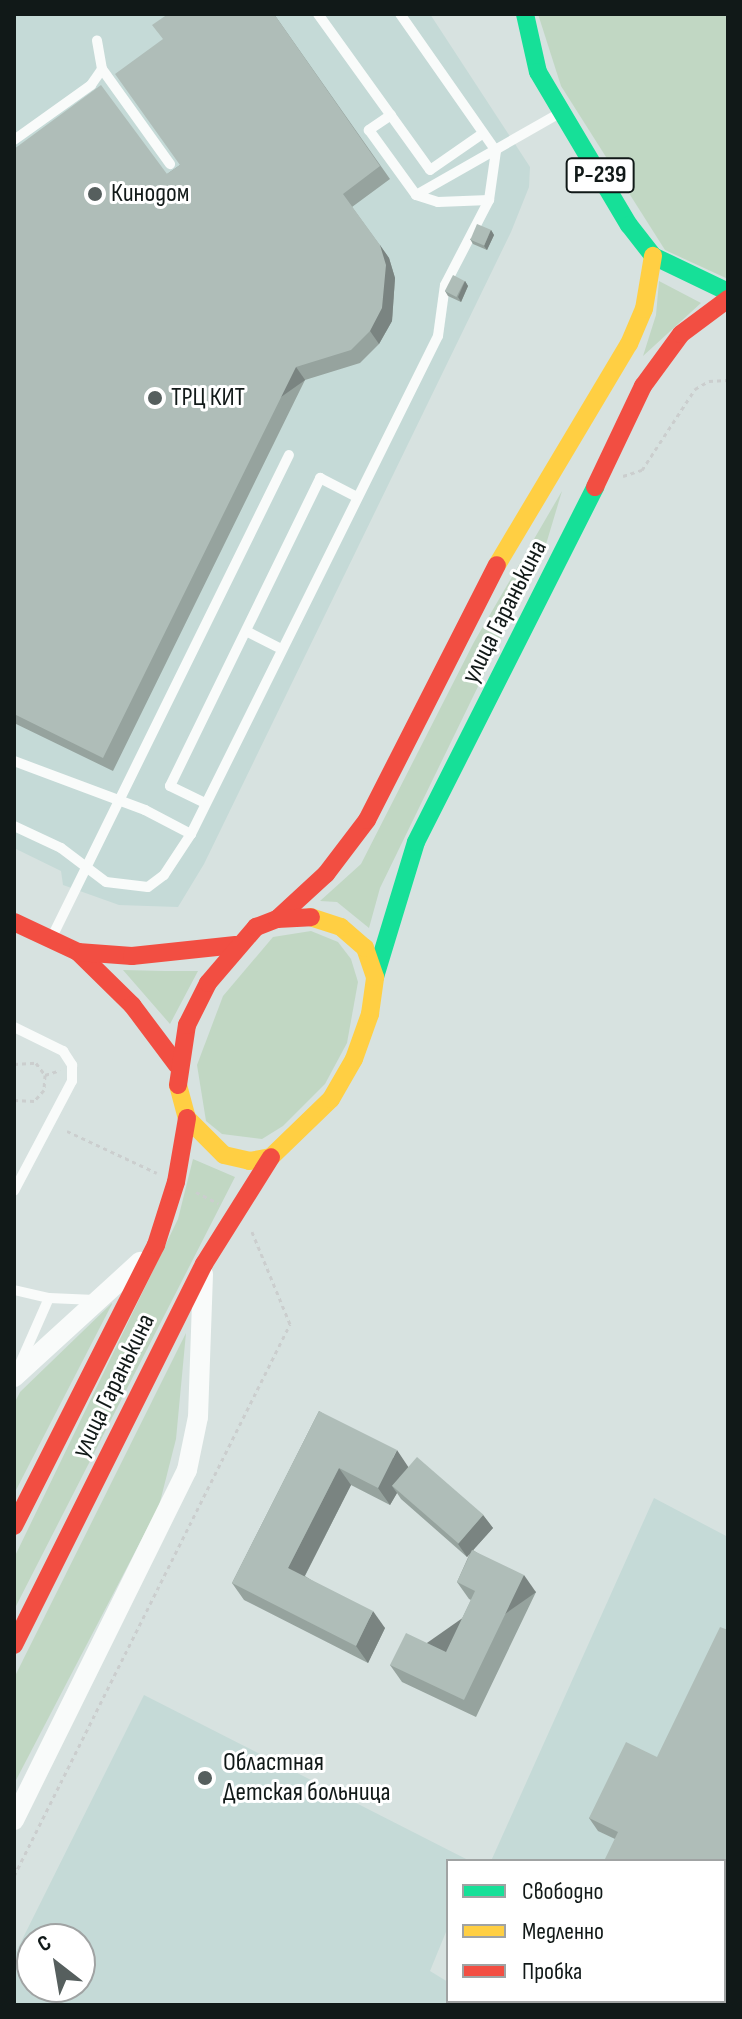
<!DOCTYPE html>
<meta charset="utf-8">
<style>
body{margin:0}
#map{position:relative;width:742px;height:2019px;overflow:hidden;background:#d7e2e0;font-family:"Sofia Sans Condensed",sans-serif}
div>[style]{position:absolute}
.built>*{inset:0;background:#c5dad7}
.green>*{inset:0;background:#c1d7c3}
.path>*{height:3px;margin-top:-1.5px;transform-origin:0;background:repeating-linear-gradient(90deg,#cbcece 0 4px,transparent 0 8px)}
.lane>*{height:10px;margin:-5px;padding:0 5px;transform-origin:5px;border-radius:5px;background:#f9fbfa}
.street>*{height:20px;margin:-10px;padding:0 10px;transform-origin:10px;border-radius:10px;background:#f9fbfa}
.fast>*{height:18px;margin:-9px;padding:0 9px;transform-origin:9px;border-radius:9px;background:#16e098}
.slow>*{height:18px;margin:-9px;padding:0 9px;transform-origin:9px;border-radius:9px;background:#ffcf43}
.jam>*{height:18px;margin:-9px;padding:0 9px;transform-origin:9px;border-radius:9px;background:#f24e42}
.wall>*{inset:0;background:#96a39e}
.shaded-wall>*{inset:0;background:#7a8481;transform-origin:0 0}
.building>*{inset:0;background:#afbdb8;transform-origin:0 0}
.dots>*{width:22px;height:22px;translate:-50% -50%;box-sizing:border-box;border:4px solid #fff;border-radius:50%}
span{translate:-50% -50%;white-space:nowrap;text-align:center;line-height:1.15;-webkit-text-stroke:6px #fff;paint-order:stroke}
.shield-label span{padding:2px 6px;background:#fff;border:2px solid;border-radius:6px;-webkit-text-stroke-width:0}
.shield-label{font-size:24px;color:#111918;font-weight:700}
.poi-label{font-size:26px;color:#111918}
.left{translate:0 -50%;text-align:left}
.street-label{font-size:26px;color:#111918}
.frame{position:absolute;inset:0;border:16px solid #111918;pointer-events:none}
.legend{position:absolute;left:446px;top:1859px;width:280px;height:144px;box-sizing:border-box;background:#fff;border:2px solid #a0a3a3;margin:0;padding:10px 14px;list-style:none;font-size:24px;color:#111918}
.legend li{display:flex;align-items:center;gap:16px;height:40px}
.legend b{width:40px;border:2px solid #a0a3a3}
.north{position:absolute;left:16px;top:1923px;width:80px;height:80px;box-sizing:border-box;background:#fff;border:2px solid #a0a3a3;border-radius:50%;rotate:329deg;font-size:22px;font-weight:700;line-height:32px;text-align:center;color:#111918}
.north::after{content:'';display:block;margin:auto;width:28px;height:36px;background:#565f5e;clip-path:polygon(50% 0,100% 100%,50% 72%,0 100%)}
</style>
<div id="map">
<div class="built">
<div style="clip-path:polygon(14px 14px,430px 14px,530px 167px,529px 187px,511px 232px,204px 864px,178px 907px,119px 905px,63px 885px,61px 871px,14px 848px)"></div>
<div style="clip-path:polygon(654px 1498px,728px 1537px,728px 2005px,500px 2005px,494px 2001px,724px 2001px,724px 1861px,491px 1861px)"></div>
<div style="clip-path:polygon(evenodd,144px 1695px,470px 1861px,448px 1861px,448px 1927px,430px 1971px,448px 1982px,448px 2001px,482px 2005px,14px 2005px,14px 1956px,144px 1695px,32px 1939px,80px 1939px,80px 1987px,32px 1987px,32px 1939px)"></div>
</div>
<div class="green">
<div style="clip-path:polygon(538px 14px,728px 14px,728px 279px,665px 250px,561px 86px)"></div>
<div style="clip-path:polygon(659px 281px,701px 303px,643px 356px,656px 315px)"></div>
<div style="clip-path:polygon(562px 491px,544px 551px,380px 888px,369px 928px,337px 902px,320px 901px,361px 864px,474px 642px)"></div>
<div style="clip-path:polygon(311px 931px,338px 942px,351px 959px,358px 982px,347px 1043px,325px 1084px,283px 1126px,262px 1139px,222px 1134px,206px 1121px,197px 1065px,223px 996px,273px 937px)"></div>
<div style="clip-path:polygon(123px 970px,165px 971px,198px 971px,170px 1024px)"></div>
<div style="clip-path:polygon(193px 1159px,235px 1177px,14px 1610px,14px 1558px,178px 1219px)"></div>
<div style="clip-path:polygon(112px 1303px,112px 1304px,14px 1494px,14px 1404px,20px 1392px)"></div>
<div style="clip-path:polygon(186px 1333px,176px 1439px,159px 1506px,14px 1784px,14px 1678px)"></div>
</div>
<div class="path">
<div style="left:623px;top:476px;width:20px;rotate:-18deg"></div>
<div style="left:642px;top:470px;width:97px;rotate:-56.8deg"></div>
<div style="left:695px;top:389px;width:16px;rotate:-30deg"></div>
<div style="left:709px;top:381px;width:19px;rotate:-3deg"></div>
<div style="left:14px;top:1064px;width:22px;rotate:-3deg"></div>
<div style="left:36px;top:1063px;width:15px;rotate:53deg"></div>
<div style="left:45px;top:1075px;width:15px;rotate:94deg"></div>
<div style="left:44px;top:1090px;width:15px;rotate:132deg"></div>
<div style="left:34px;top:1101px;width:20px;rotate:-177deg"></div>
<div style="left:45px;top:1075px;width:16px;rotate:-18deg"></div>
<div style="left:67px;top:1131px;width:99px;rotate:25deg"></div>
<div style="left:196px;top:1192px;width:25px;rotate:27deg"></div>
<div style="left:14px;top:1876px;width:617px;rotate:-63.43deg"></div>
<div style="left:290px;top:1324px;width:100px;rotate:-112.4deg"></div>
</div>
<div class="lane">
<div style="left:318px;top:14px;width:192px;rotate:54.3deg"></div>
<div style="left:430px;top:170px;width:63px;rotate:-34.7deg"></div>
<div style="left:102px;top:69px;width:117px;rotate:54.4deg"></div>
<div style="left:391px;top:115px;width:27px;rotate:146deg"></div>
<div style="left:369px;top:130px;width:80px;rotate:54.1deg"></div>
<div style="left:416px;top:195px;width:23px;rotate:18deg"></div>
<div style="left:438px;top:202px;width:51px;rotate:-2.2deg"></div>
<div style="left:14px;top:140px;width:95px;rotate:-35.5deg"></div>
<div style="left:91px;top:85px;width:19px;rotate:-55deg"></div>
<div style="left:102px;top:69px;width:29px;rotate:-100deg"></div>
<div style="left:416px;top:195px;width:161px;rotate:-29.7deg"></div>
<div style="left:248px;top:632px;width:36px;rotate:27deg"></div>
<div style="left:14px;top:761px;width:140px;rotate:20.5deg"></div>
<div style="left:145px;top:810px;width:52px;rotate:27.6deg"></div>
<div style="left:191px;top:834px;width:556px;rotate:-63.62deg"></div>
<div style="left:438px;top:336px;width:51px;rotate:-82.2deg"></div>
<div style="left:445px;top:285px;width:96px;rotate:-62.6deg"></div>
<div style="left:489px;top:200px;width:49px;rotate:-81.9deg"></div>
<div style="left:496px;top:151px;width:167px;rotate:-125deg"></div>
<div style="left:205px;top:803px;width:39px;rotate:-154deg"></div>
<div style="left:170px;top:786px;width:343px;rotate:-64deg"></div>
<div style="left:320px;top:478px;width:42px;rotate:27.2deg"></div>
<div style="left:14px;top:826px;width:52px;rotate:25.1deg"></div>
<div style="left:61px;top:848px;width:56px;rotate:37.1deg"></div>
<div style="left:106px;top:882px;width:42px;rotate:6.8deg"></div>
<div style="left:148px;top:887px;width:20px;rotate:-37deg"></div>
<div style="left:164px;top:875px;width:49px;rotate:-56.6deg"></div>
<div style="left:52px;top:937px;width:537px;rotate:-63.82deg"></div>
<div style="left:14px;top:1027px;width:55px;rotate:26.1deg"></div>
<div style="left:63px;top:1051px;width:17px;rotate:57deg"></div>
<div style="left:72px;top:1065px;width:16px;rotate:90deg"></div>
<div style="left:72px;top:1081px;width:124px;rotate:117.8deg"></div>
<div style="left:14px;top:1290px;width:36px;rotate:13deg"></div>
<div style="left:49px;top:1298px;width:46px;rotate:2.5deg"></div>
<div style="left:19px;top:1366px;width:74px;rotate:-66.2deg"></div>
</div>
<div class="street">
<div style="left:14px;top:1377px;width:171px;rotate:-42.4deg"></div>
<div style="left:14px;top:1820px;width:390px;rotate:-63.7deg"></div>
<div style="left:187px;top:1470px;width:54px;rotate:-78.3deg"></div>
<div style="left:198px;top:1417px;width:143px;rotate:-88deg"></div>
</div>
<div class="fast">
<div style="left:525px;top:14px;width:59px;rotate:77.4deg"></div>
<div style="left:538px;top:72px;width:178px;rotate:59.3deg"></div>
<div style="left:629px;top:225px;width:39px;rotate:52deg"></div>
<div style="left:653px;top:256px;width:83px;rotate:25.6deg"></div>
<div style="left:375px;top:977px;width:141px;rotate:-73.1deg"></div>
<div style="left:416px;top:842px;width:398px;rotate:-63.2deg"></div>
</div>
<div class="slow">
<div style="left:497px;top:565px;width:257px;rotate:-59.2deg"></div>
<div style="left:629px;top:344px;width:38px;rotate:-67deg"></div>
<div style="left:644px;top:309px;width:54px;rotate:-80.4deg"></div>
<div style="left:178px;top:1085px;width:34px;rotate:75deg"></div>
<div style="left:187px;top:1118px;width:52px;rotate:45deg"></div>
<div style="left:224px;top:1155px;width:26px;rotate:13deg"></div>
<div style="left:249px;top:1161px;width:22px;rotate:-10deg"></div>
<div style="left:271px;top:1157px;width:83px;rotate:-44deg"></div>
<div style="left:331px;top:1099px;width:46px;rotate:-60.1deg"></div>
<div style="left:354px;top:1059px;width:48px;rotate:-70.4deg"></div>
<div style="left:370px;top:1014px;width:37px;rotate:-82deg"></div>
<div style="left:375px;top:977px;width:31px;rotate:-109deg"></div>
<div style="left:365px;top:948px;width:32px;rotate:-139deg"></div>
<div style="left:341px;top:927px;width:32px;rotate:-162deg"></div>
</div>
<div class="jam">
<div style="left:595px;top:487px;width:112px;rotate:-64.6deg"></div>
<div style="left:643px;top:386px;width:64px;rotate:-53.8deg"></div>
<div style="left:681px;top:334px;width:59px;rotate:-36.7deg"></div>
<div style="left:277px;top:919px;width:67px;rotate:-42.6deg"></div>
<div style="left:326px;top:874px;width:68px;rotate:-52.8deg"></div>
<div style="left:367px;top:820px;width:286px;rotate:-63deg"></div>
<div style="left:14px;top:922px;width:71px;rotate:25.1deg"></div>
<div style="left:78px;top:952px;width:76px;rotate:44.5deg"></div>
<div style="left:132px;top:1005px;width:75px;rotate:53.1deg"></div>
<div style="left:78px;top:952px;width:54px;rotate:4.2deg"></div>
<div style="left:132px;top:956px;width:104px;rotate:-6.1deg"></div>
<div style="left:178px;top:1085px;width:61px;rotate:-81.5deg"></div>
<div style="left:187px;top:1025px;width:47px;rotate:-63.4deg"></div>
<div style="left:208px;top:983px;width:74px;rotate:-49.4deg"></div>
<div style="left:256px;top:927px;width:22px;rotate:-21deg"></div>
<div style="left:277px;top:919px;width:34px;rotate:-3deg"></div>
<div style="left:14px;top:1526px;width:315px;rotate:-63.2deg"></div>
<div style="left:156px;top:1245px;width:66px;rotate:-72.4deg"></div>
<div style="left:176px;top:1182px;width:65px;rotate:-80.2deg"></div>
<div style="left:14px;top:1645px;width:426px;rotate:-63.5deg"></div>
<div style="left:204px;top:1264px;width:126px;rotate:-57.9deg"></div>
</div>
<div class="wall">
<div style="clip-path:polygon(274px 14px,390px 179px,352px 207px,389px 258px,395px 278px,392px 321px,379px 344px,360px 363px,305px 380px,113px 771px,14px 723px,14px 149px,167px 174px,180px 165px)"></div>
<div style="clip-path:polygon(491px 230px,494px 235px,487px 250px,473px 244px,470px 239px)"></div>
<div style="clip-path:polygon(465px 281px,468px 286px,461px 302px,448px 296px,445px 291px)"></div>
<div style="clip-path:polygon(319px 1411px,483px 1515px,493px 1528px,473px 1550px,536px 1592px,476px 1717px,402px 1682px,390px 1665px,446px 1652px,471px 1600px,469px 1599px,457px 1582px,470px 1553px,467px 1557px,401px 1499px,397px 1493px,390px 1505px,351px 1485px,305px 1576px,385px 1628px,368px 1663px,244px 1600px,232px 1583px)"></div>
<div style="clip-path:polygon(657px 1757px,728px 2005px,705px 2005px,697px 2001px,724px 2001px,615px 1839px,598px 1831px,589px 1818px)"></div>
<div style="clip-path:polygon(629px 2001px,648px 2001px,646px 2005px,637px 2005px)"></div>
</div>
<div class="shaded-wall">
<div style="clip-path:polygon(491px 230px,494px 235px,487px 250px,484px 246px)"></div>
<div style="clip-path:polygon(380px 245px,389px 258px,395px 278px,392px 321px,379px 344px,370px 331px)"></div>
<div style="clip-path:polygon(465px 281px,468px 286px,461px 302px,458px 297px)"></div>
<div style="left:296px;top:367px;width:16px;height:436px;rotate:55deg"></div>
<div style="clip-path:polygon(397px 1450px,409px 1468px,392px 1486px,397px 1493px,390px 1505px,378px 1488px)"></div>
<div style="clip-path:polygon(339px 1468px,351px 1485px,300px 1585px,288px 1568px)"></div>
<div style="clip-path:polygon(483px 1515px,493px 1528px,467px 1557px,458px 1544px)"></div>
<div style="left:524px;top:1575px;width:21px;height:139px;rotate:55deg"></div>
<div style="clip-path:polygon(373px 1611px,385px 1628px,368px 1663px,356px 1646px)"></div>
<div style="clip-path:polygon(639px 2001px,648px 2001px,646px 2005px,642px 2005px)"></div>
</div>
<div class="building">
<div style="clip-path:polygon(168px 14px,274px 14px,380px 166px,343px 194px,380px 245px,386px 265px,382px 308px,370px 331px,351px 350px,296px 367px,103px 758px,14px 714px,14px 149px,101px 85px,167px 174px,180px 165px,115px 74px,163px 39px,152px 25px)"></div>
<div style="left:477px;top:224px;width:15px;height:17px;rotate:23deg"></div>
<div style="left:453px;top:275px;width:13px;height:18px;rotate:27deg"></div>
<div style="clip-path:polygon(319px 1411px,397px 1450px,378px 1488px,339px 1468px,288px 1568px,373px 1611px,356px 1646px,232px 1583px)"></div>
<div style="left:417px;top:1457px;width:88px;height:38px;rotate:41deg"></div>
<div style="clip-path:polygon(472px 1550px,524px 1575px,464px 1700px,390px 1665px,406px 1633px,446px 1652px,475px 1591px,457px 1582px)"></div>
<div style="clip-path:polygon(720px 1627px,728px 1630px,728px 2005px,723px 2005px,715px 2001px,724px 2001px,724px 1861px,604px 1861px,618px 1832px,589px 1818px,626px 1742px,657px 1757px)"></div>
</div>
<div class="dots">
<div style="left:95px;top:194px;background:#565f5e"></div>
<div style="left:155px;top:398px;background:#565f5e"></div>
<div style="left:205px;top:1778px;background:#565f5e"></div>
</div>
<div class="shield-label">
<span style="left:600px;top:175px">Р-239</span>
</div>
<div class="poi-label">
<span class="left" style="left:111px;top:194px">Кинодом</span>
<span class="left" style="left:171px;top:398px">ТРЦ КИТ</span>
<span class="left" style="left:223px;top:1778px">Областная<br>Детская больница</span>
</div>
<div class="street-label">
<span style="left:505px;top:612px;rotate:-63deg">улица Гаранькина</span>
<span style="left:114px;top:1386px;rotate:-64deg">улица Гаранькина</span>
</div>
<div class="frame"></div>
<ul class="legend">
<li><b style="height:10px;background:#16e098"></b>Свободно</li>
<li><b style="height:10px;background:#ffcf43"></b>Медленно</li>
<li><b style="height:10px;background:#f24e42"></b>Пробка</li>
</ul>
<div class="north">С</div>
</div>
